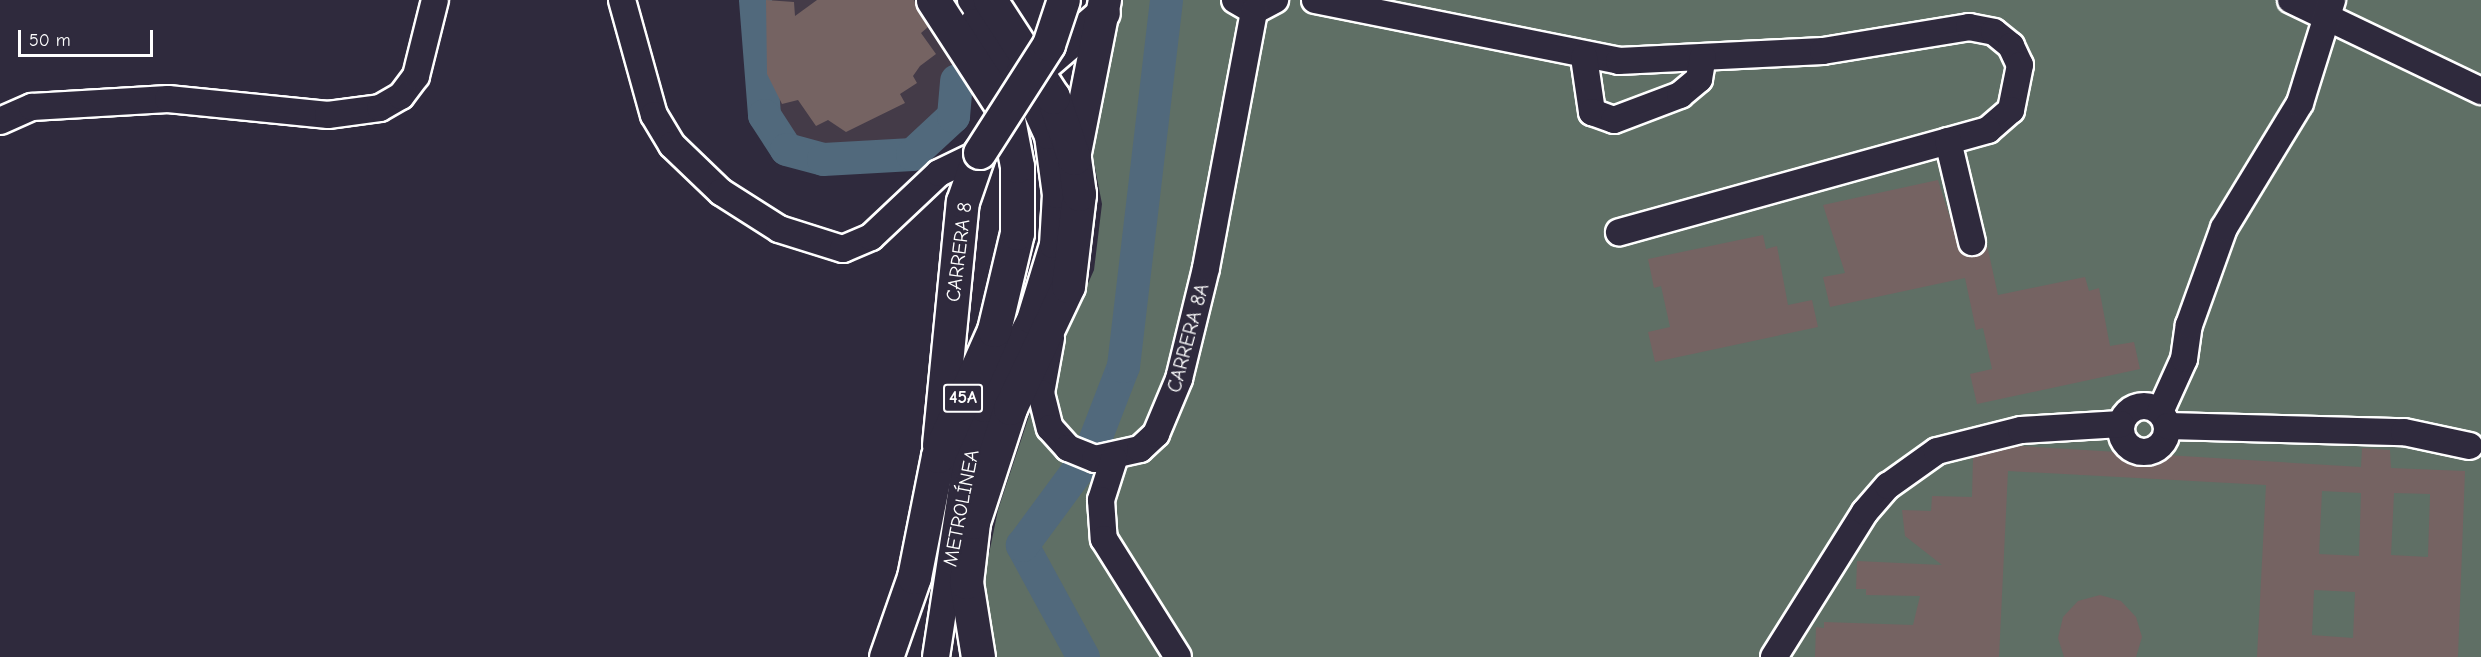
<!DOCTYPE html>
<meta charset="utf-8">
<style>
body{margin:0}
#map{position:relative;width:2481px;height:657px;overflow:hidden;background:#2f2a3d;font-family:"Comic Neue",sans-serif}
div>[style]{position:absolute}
.built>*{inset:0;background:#443b48}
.green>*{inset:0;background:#5f6f65}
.river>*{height:33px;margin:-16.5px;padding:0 16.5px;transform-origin:16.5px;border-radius:16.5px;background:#51697c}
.building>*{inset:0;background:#756362}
.roads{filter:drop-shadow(2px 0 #fff) drop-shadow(-2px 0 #fff) drop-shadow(0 2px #fff) drop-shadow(0 -2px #fff)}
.minor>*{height:26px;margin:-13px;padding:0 13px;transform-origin:13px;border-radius:13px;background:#2f2a3d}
.minor>.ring{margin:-13px;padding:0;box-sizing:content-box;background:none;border:26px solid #2f2a3d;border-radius:50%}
.major>*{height:32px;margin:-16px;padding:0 16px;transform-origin:16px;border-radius:16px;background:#2f2a3d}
.highway>*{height:33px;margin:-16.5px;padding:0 16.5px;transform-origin:16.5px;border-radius:16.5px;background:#2f2a3d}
.bridges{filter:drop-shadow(2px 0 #fff) drop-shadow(-2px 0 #fff) drop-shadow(0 2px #fff) drop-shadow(0 -2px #fff)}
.major-bridge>*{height:32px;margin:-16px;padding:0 16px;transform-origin:16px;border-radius:16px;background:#2f2a3d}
span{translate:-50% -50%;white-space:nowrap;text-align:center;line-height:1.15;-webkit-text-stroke:4.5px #2f2a3d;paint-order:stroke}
.shield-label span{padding:2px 4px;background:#2f2a3d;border:2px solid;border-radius:4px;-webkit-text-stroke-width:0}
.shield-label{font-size:18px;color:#fff;font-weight:700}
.street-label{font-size:20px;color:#fff}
.scale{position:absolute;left:18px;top:30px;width:135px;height:27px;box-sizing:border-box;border:3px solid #fff;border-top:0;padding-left:8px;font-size:18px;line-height:21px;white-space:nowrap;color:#fff;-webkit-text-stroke:4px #2f2a3d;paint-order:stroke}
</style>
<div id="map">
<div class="built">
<div style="clip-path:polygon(755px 0,920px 0,966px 64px,956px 80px,953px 116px,912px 154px,823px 159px,786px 149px,764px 115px)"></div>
</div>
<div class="green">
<div style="clip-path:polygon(1116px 0,2481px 0,2481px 657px,996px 657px,984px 578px,998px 510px,1029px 416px,1094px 270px,1102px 204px,1090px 142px)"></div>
</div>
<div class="river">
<div style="left:755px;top:0;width:115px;rotate:85.5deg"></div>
<div style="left:764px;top:115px;width:40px;rotate:57.1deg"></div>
<div style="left:786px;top:149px;width:38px;rotate:15deg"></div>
<div style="left:823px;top:159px;width:89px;rotate:-3.2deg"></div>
<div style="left:912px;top:154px;width:56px;rotate:-42.8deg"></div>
<div style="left:953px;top:116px;width:36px;rotate:-85deg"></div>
<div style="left:1083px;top:657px;width:128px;rotate:-118.6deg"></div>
<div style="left:1022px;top:545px;width:113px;rotate:-53.6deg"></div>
<div style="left:1089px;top:454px;width:94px;rotate:-68.9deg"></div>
<div style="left:1123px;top:366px;width:369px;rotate:-83.3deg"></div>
</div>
<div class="building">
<div style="clip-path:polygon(766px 0,794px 2px,795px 16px,817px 0,914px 0,928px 27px,921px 33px,936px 54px,920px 66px,913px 76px,917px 83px,900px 94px,905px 103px,846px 132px,828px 120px,816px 126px,798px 100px,782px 104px,767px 74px)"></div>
<div style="clip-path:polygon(1938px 180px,1961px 252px,1976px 256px,1987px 245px,1998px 295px,2085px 277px,2089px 291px,2099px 288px,2110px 346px,2134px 342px,2140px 369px,1977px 404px,1970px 374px,1992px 369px,1983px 328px,1976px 330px,1965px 278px,1830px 307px,1823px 277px,1845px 273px,1823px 205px)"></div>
<div style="clip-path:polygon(1763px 235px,1766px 249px,1777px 246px,1788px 305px,1812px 300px,1818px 327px,1655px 362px,1648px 332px,1670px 327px,1661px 286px,1654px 288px,1648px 259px)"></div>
<div style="clip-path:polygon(evenodd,2020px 446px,2361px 467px,2362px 448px,2390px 450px,2391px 468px,2465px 471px,2458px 657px,2257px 657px,2266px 485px,2008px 471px,1999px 657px,1815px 657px,1816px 627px,1824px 628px,1824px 622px,1913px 625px,1920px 596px,1866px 595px,1866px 589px,1856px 589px,1857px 561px,1942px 565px,1905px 536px,1902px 510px,1931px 511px,1932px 496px,1972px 497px,1973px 457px,2020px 446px,2322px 491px,2361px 493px,2359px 556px,2319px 554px,2322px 491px,2020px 446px,2394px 493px,2430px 494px,2428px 557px,2391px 555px,2394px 493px,2020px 446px,2314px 590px,2355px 592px,2353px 638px,2312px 635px,2314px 590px)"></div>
<div style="clip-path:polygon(2100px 595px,2121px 601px,2136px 617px,2142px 637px,2136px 657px,2064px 657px,2058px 638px,2063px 617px,2078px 601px)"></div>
</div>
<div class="roads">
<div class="minor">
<div style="left:622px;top:0;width:119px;rotate:74.5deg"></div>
<div style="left:654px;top:115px;width:35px;rotate:59deg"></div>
<div style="left:672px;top:145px;width:68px;rotate:43.8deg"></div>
<div style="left:721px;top:192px;width:69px;rotate:32.5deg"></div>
<div style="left:779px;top:229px;width:67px;rotate:17.4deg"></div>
<div style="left:843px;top:249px;width:30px;rotate:-23deg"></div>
<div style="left:871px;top:237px;width:93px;rotate:-43.3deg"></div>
<div style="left:939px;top:173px;width:46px;rotate:-26deg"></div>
<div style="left:971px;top:0;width:41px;rotate:55.9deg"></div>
<div style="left:1235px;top:0;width:22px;rotate:30deg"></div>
<div style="left:1254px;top:11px;width:24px;rotate:-28deg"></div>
<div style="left:1315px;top:0;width:310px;rotate:11.3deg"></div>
<div style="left:1619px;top:61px;width:204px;rotate:-2.8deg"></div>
<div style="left:1823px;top:51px;width:148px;rotate:-9.3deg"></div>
<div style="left:1969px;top:27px;width:25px;rotate:11deg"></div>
<div style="left:1994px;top:32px;width:22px;rotate:39deg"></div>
<div style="left:2011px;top:46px;width:21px;rotate:65deg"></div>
<div style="left:2020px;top:65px;width:46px;rotate:101.3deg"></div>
<div style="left:2011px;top:110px;width:30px;rotate:139deg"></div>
<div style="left:1988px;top:130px;width:383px;rotate:164.5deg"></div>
<div style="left:2291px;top:0;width:211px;rotate:25.6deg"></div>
<div style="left:974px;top:22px;width:89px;rotate:59.7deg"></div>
<div style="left:1584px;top:57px;width:56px;rotate:81.7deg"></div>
<div style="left:1592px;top:112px;width:23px;rotate:20deg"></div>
<div style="left:1614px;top:120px;width:71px;rotate:-20.7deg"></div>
<div style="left:1680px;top:95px;width:25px;rotate:-40deg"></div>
<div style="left:1699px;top:79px;width:22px;rotate:-80deg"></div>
<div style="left:0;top:121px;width:35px;rotate:-24deg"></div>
<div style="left:32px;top:107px;width:136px;rotate:-3.4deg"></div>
<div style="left:168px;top:99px;width:161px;rotate:5.7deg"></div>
<div style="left:328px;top:115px;width:52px;rotate:-7.7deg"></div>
<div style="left:380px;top:108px;width:24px;rotate:-30deg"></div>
<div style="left:401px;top:96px;width:25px;rotate:-53deg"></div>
<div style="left:416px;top:76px;width:78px;rotate:-76deg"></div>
<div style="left:1948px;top:141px;width:104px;rotate:76.6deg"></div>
<div style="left:1051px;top:338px;width:56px;rotate:100.3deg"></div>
<div style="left:1041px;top:393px;width:36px;rotate:76deg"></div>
<div style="left:1050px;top:428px;width:27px;rotate:48deg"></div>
<div style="left:1068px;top:448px;width:29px;rotate:22deg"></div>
<div style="left:1095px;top:459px;width:46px;rotate:-12.5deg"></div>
<div style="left:1140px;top:449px;width:22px;rotate:-43deg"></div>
<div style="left:1156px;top:434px;width:60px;rotate:-67.3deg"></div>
<div style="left:1179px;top:379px;width:114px;rotate:-76.3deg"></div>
<div style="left:1206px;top:268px;width:261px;rotate:-79.4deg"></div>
<div class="ring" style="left:2121px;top:406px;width:20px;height:20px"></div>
<div style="left:2160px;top:412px;width:58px;rotate:-65.6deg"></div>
<div style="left:2184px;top:359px;width:34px;rotate:-82deg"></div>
<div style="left:2189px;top:325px;width:103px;rotate:-70.2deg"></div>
<div style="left:2224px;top:228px;width:146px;rotate:-58.7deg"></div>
<div style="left:2300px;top:103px;width:108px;rotate:-72.7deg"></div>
<div style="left:2168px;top:426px;width:236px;rotate:1.5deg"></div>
<div style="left:2404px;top:432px;width:67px;rotate:12deg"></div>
<div style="left:1114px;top:459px;width:43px;rotate:107.6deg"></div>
<div style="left:1101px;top:500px;width:39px;rotate:86deg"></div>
<div style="left:1104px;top:539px;width:139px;rotate:57.9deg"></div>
<div style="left:936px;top:657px;width:192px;rotate:-81.3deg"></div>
<div style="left:965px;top:467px;width:61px;rotate:-71.9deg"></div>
<div style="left:984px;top:409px;width:100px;rotate:-62.7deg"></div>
<div style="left:1030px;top:320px;width:78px;rotate:-73deg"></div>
<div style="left:1053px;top:245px;width:50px;rotate:-86.6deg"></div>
<div style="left:1056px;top:195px;width:60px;rotate:-97.7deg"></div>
<div style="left:1048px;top:136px;width:69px;rotate:-114.7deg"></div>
<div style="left:1774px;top:657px;width:171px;rotate:-57.9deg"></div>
<div style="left:1865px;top:512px;width:35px;rotate:-49deg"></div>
<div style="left:1888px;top:486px;width:60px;rotate:-35.5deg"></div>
<div style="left:1937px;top:451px;width:87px;rotate:-14deg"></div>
<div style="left:2021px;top:430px;width:100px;rotate:-3.4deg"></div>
</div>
<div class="major">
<div style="left:1038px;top:70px;width:87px;rotate:-40.8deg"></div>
<div style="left:1074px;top:158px;width:161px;rotate:-78.9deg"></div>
<div style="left:939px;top:445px;width:244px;rotate:-84.4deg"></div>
<div style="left:963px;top:202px;width:52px;rotate:-70.9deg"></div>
</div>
<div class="highway">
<div style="left:886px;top:657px;width:85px;rotate:-70.7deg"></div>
<div style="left:914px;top:577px;width:123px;rotate:-78.8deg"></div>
<div style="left:938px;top:456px;width:138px;rotate:-66deg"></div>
<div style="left:994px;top:330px;width:100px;rotate:-76.7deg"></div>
<div style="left:1017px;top:233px;width:67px;rotate:-90deg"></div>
<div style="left:1017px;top:166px;width:53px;rotate:-100.9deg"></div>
<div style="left:1007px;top:114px;width:136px;rotate:-123deg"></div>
<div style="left:978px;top:657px;width:76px;rotate:-99.1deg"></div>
<div style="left:966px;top:582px;width:60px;rotate:-83.3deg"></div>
<div style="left:973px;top:522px;width:120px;rotate:-72deg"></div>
<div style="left:1010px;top:408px;width:135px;rotate:-64.6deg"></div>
<div style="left:1068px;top:286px;width:93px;rotate:-83.2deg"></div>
<div style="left:1079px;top:194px;width:36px;rotate:-98deg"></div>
<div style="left:1074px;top:158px;width:65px;rotate:-109deg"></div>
<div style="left:1053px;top:97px;width:116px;rotate:-123deg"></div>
</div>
</div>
<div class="bridges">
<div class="major-bridge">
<div style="left:980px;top:153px;width:128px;rotate:-57.4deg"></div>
<div style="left:1049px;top:45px;width:47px;rotate:-71.6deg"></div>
</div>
</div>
<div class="shield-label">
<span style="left:963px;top:398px">45A</span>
</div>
<div class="street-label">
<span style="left:959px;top:252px;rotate:-83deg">CARRERA 8</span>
<span style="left:1188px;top:338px;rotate:-75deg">CARRERA 8A</span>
<span style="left:961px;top:508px;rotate:-79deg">METROLÍNEA</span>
</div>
<div class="scale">50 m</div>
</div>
